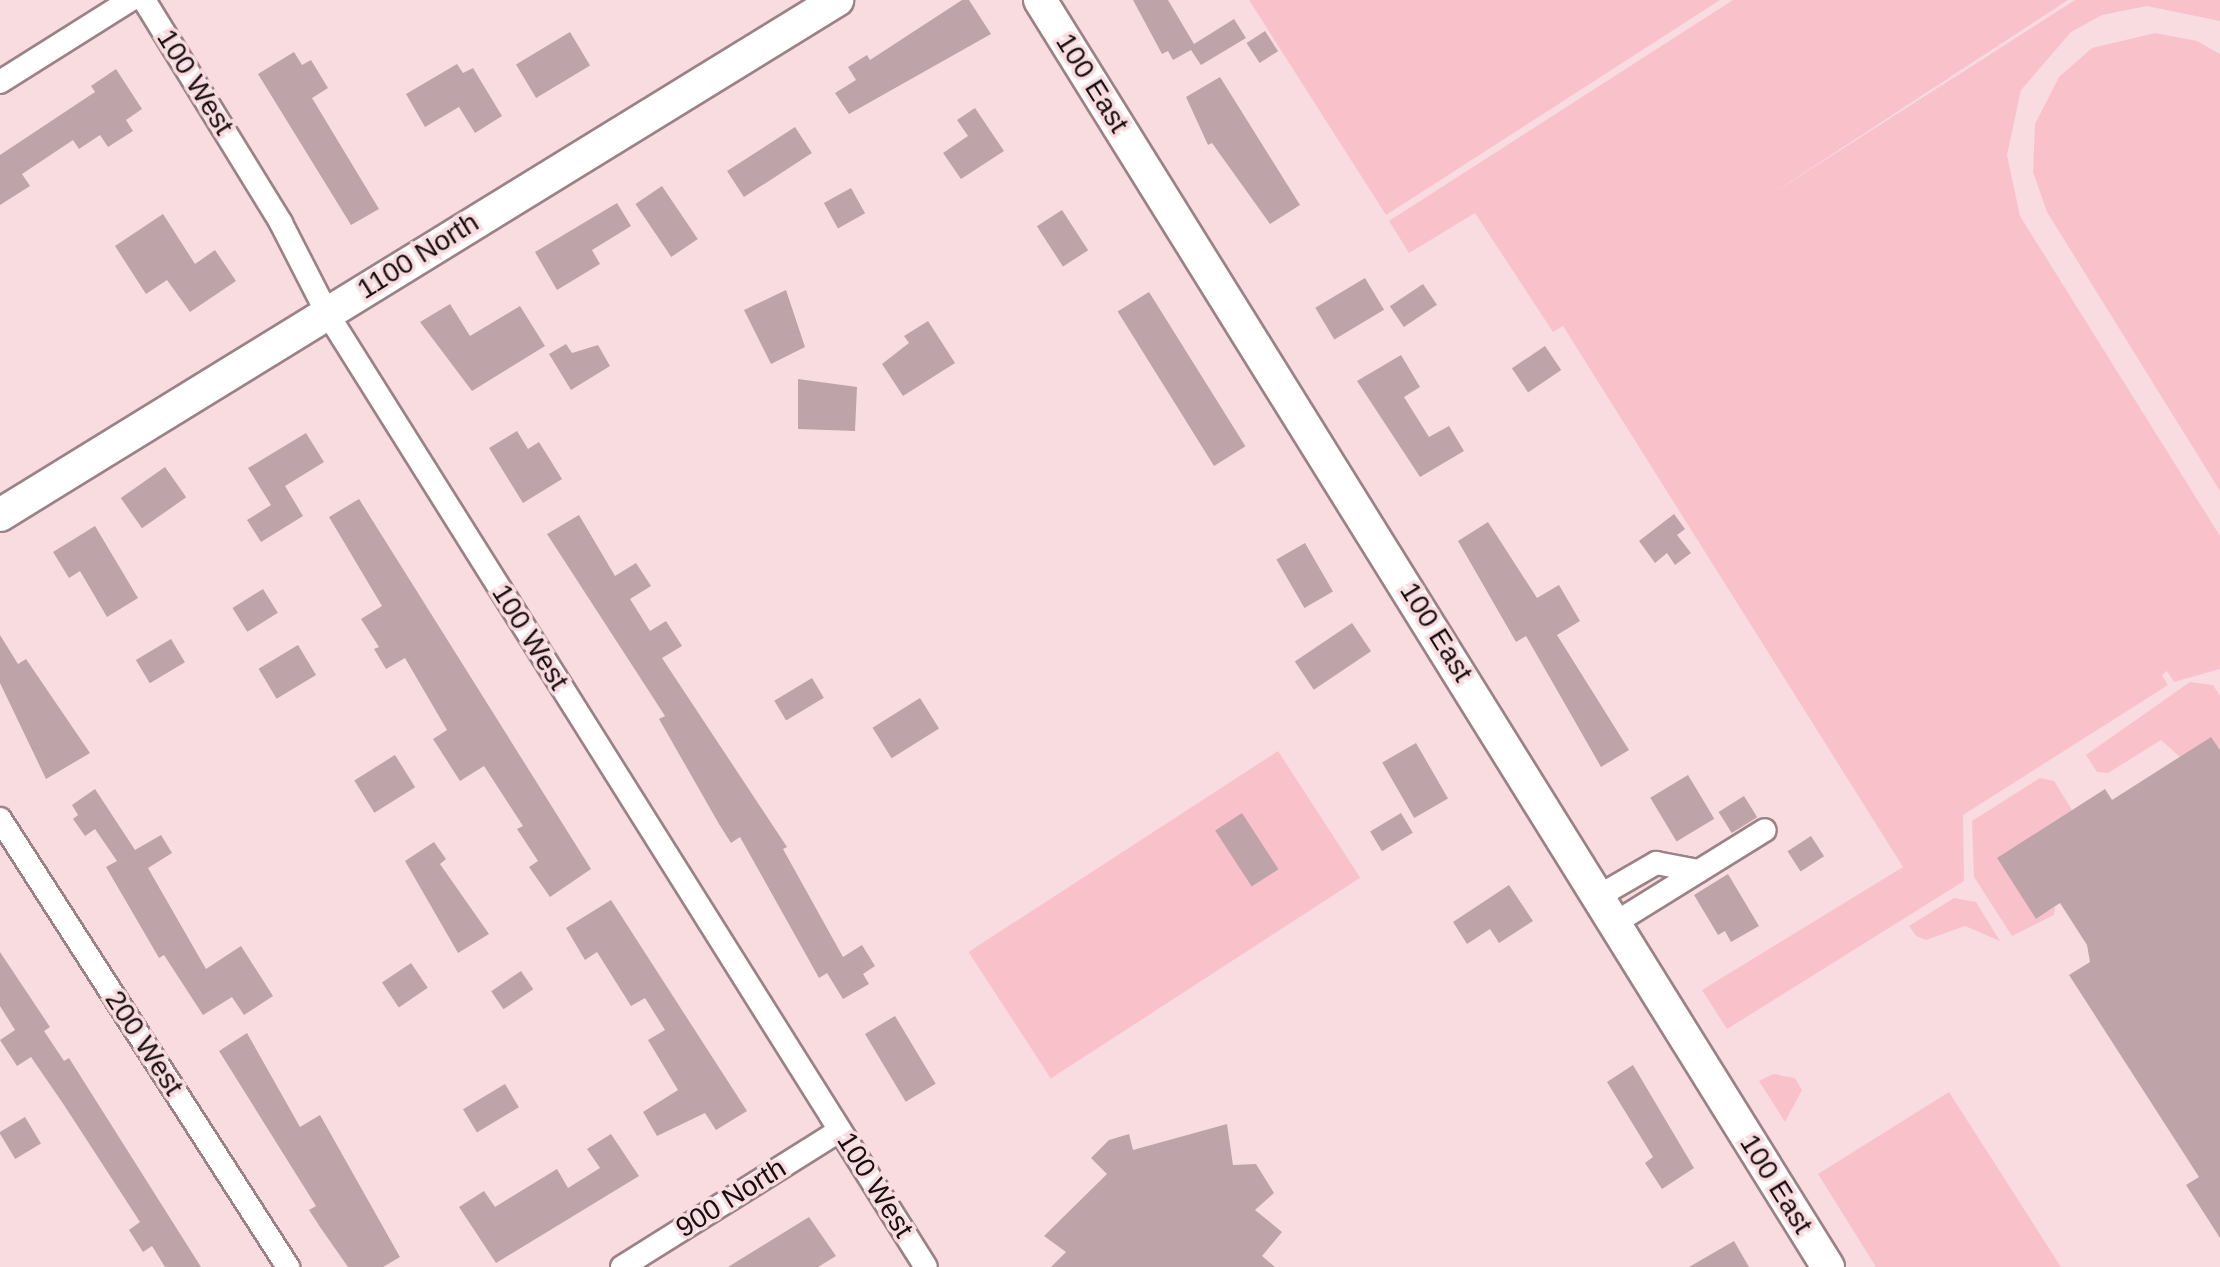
<!DOCTYPE html>
<style>
body{margin:0}
#map{position:relative;width:2220px;height:1267px;overflow:hidden;background:#f8dce0;font-family:Arial,sans-serif}
div>[style]{position:absolute}
.green>*{inset:0;background:#f9c2cb;transform-origin:0 0}
.building>*{inset:0;background:#bea4a8;transform-origin:0 0}
.roads{filter:drop-shadow(2px 0 #9b8286) drop-shadow(-2px 0 #9b8286) drop-shadow(0 2px #9b8286) drop-shadow(0 -2px #9b8286)}
.minor>*{height:22px;margin:-11px;padding:0 11px;transform-origin:11px;border-radius:11px;background:#fff}
.secondary>*{height:32px;margin:-16px;padding:0 16px;transform-origin:16px;border-radius:16px;background:#fff}
span{translate:-50% -50%;white-space:nowrap;text-align:center;line-height:1.15;-webkit-text-stroke:7px #f8dce0;paint-order:stroke}
.street-label{font-size:28px;color:#170e10}
</style>
<div id="map">
<div class="green">
<div style="clip-path:polygon(1249px 0,1720px 0,1386px 215px)"></div>
<div style="clip-path:polygon(1733px 0,2068px 0,1770px 195px,2075px 0,2220px 0,2220px 21px,2147px 6px,2102px 15px,2071px 32px,2021px 90px,2007px 155px,2020px 216px,2220px 536px,2220px 669px,2174px 682px,2167px 671px,2162px 675px,2168px 685px,1963px 815px,1964px 881px,1727px 1029px,1702px 990px,1903px 867px,1563px 326px,1553px 332px,1475px 213px,1409px 253px,1389px 221px)"></div>
<div style="clip-path:polygon(2155px 33px,2197px 41px,2220px 54px,2220px 491px,2047px 212px,2033px 172px,2035px 124px,2059px 77px,2092px 48px)"></div>
<div style="clip-path:polygon(2190px 682px,2213px 685px,2220px 696px,2220px 750px,2211px 737px,2180px 757px,2161px 740px,2108px 773px,2097px 772px,2086px 755px)"></div>
<div style="left:1278px;top:751px;width:151px;height:369px;rotate:57deg"></div>
<div style="clip-path:polygon(2040px 778px,2054px 781px,2072px 810px,2036px 919px,2055px 907px,2054px 915px,2012px 936px,1974px 877px,1972px 821px)"></div>
<div style="clip-path:polygon(1954px 898px,1976px 902px,2000px 941px,1965px 926px,1926px 940px,1916px 936px,1909px 926px)"></div>
<div style="clip-path:polygon(1773px 1074px,1795px 1078px,1802px 1090px,1785px 1122px,1759px 1081px)"></div>
<div style="clip-path:polygon(1949px 1092px,2061px 1267px,1876px 1267px,1818px 1174px)"></div>
</div>
<div class="building">
<div style="clip-path:polygon(962px 0,969px 0,991px 34px,849px 114px,835px 93px,856px 80px,848px 67px,867px 55px,870px 60px)"></div>
<div style="clip-path:polygon(1133px 0,1168px 0,1194px 44px,1234px 19px,1246px 38px,1201px 65px,1191px 50px,1173px 60px,1168px 51px,1162px 54px)"></div>
<div style="left:1265px;top:31px;width:24px;height:22px;rotate:57deg"></div>
<div style="left:570px;top:32px;width:39px;height:63px;rotate:59deg"></div>
<div style="clip-path:polygon(294px 52px,302px 65px,311px 60px,328px 88px,312px 98px,379px 209px,351px 225px,258px 74px)"></div>
<div style="clip-path:polygon(457px 64px,463px 73px,473px 68px,502px 116px,475px 133px,459px 107px,425px 127px,406px 94px)"></div>
<div style="clip-path:polygon(116px 69px,142px 109px,126px 120px,133px 131px,108px 147px,100px 135px,79px 149px,73px 140px,22px 174px,30px 186px,0 205px,0 155px,95px 92px,91px 86px)"></div>
<div style="clip-path:polygon(1220px 77px,1300px 205px,1270px 224px,1212px 143px,1208px 145px,1186px 97px)"></div>
<div style="clip-path:polygon(975px 108px,1004px 151px,961px 179px,943px 153px,968px 136px,957px 120px)"></div>
<div style="left:795px;top:127px;width:31px;height:81px;rotate:57deg"></div>
<div style="left:662px;top:186px;width:64px;height:32px;rotate:56deg"></div>
<div style="left:851px;top:188px;width:29px;height:31px;rotate:61deg"></div>
<div style="clip-path:polygon(617px 203px,631px 226px,592px 250px,600px 264px,557px 290px,535px 252px)"></div>
<div style="left:1062px;top:210px;width:48px;height:30px;rotate:57deg"></div>
<div style="clip-path:polygon(163px 214px,195px 264px,215px 250px,236px 281px,190px 312px,167px 280px,146px 294px,115px 246px)"></div>
<div style="left:1365px;top:278px;width:37px;height:58px;rotate:59deg"></div>
<div style="left:1423px;top:284px;width:25px;height:40px;rotate:56deg"></div>
<div style="clip-path:polygon(786px 290px,805px 347px,771px 364px,744px 310px)"></div>
<div style="left:1149px;top:292px;width:182px;height:37px;rotate:58deg"></div>
<div style="clip-path:polygon(450px 304px,470px 336px,520px 306px,545px 346px,472px 391px,420px 322px)"></div>
<div style="clip-path:polygon(928px 321px,955px 363px,903px 396px,882px 364px,909px 343px,904px 336px)"></div>
<div style="clip-path:polygon(566px 344px,572px 353px,598px 345px,610px 366px,571px 390px,549px 354px)"></div>
<div style="left:1545px;top:346px;width:29px;height:40px;rotate:56deg"></div>
<div style="clip-path:polygon(1401px 355px,1420px 387px,1404px 397px,1429px 437px,1449px 426px,1464px 451px,1420px 477px,1357px 381px)"></div>
<div style="clip-path:polygon(798px 379px,857px 387px,855px 431px,798px 429px)"></div>
<div style="clip-path:polygon(517px 431px,528px 449px,539px 442px,562px 479px,523px 503px,489px 448px)"></div>
<div style="clip-path:polygon(306px 433px,324px 462px,285px 486px,303px 516px,261px 542px,247px 520px,271px 505px,248px 468px)"></div>
<div style="left:165px;top:467px;width:37px;height:54px;rotate:55deg"></div>
<div style="clip-path:polygon(359px 499px,591px 869px,550px 897px,529px 867px,538px 861px,517px 829px,523px 826px,484px 766px,460px 781px,433px 739px,447px 730px,405px 658px,386px 669px,374px 649px,379px 647px,361px 619px,382px 606px,329px 517px)"></div>
<div style="clip-path:polygon(1674px 514px,1685px 529px,1677px 535px,1691px 553px,1675px 565px,1667px 553px,1655px 563px,1639px 541px)"></div>
<div style="clip-path:polygon(579px 515px,615px 576px,636px 563px,651px 586px,630px 599px,650px 631px,666px 621px,682px 646px,662px 658px,787px 847px,783px 849px,843px 957px,862px 945px,875px 966px,863px 974px,869px 984px,843px 999px,827px 973px,819px 978px,740px 837px,731px 843px,719px 824px,659px 719px,665px 716px,547px 534px)"></div>
<div style="clip-path:polygon(1488px 522px,1537px 598px,1559px 585px,1580px 621px,1557px 635px,1629px 750px,1601px 767px,1526px 636px,1516px 642px,1458px 541px)"></div>
<div style="clip-path:polygon(95px 526px,138px 598px,107px 617px,80px 571px,69px 578px,53px 552px)"></div>
<div style="left:1305px;top:543px;width:56px;height:33px;rotate:60deg"></div>
<div style="left:263px;top:589px;width:28px;height:36px;rotate:58deg"></div>
<div style="left:1352px;top:623px;width:34px;height:69px;rotate:56deg"></div>
<div style="clip-path:polygon(0 635px,18px 664px,26px 659px,90px 753px,46px 779px,0 683px)"></div>
<div style="left:171px;top:639px;width:27px;height:41px;rotate:59deg"></div>
<div style="left:298px;top:645px;width:35px;height:46px;rotate:59deg"></div>
<div style="left:812px;top:678px;width:23px;height:44px;rotate:59deg"></div>
<div style="left:920px;top:698px;width:36px;height:56px;rotate:58deg"></div>
<div style="clip-path:polygon(2211px 737px,2220px 750px,2220px 1238px,2186px 1185px,2199px 1177px,2069px 975px,2090px 962px,2087px 945px,2060px 903px,2036px 919px,1997px 858px,2105px 789px,2112px 800px)"></div>
<div style="left:1416px;top:743px;width:64px;height:39px;rotate:60deg"></div>
<div style="left:395px;top:755px;width:38px;height:48px;rotate:58deg"></div>
<div style="left:1688px;top:775px;width:51px;height:44px;rotate:59deg"></div>
<div style="clip-path:polygon(95px 789px,135px 850px,161px 835px,172px 853px,148px 868px,206px 969px,241px 946px,273px 996px,244px 1015px,232px 997px,203px 1015px,164px 955px,159px 958px,106px 867px,117px 861px,95px 829px,85px 836px,73px 819px,78px 815px,72px 805px)"></div>
<div style="left:1744px;top:796px;width:25px;height:30px;rotate:58deg"></div>
<div style="left:1242px;top:813px;width:67px;height:32px;rotate:57deg"></div>
<div style="left:1401px;top:813px;width:23px;height:36px;rotate:59deg"></div>
<div style="left:1811px;top:836px;width:24px;height:28px;rotate:57deg"></div>
<div style="clip-path:polygon(434px 842px,446px 859px,440px 864px,489px 934px,458px 953px,405px 861px)"></div>
<div style="clip-path:polygon(1728px 874px,1759px 926px,1731px 942px,1725px 931px,1718px 935px,1694px 895px)"></div>
<div style="clip-path:polygon(1509px 885px,1533px 921px,1499px 943px,1490px 929px,1467px 944px,1453px 922px)"></div>
<div style="clip-path:polygon(611px 900px,747px 1111px,716px 1130px,705px 1113px,657px 1136px,643px 1112px,678px 1090px,648px 1040px,665px 1030px,645px 998px,631px 1006px,597px 952px,585px 960px,566px 928px)"></div>
<div style="clip-path:polygon(0 952px,50px 1027px,44px 1031px,64px 1061px,69px 1058px,201px 1267px,165px 1267px,152px 1246px,143px 1252px,129px 1230px,140px 1222px,64px 1105px,31px 1057px,17px 1066px,0 1040px,15px 1030px,0 1006px)"></div>
<div style="left:411px;top:963px;width:30px;height:35px;rotate:56deg"></div>
<div style="left:521px;top:971px;width:22px;height:36px;rotate:56deg"></div>
<div style="left:895px;top:1016px;width:79px;height:35px;rotate:59deg"></div>
<div style="clip-path:polygon(247px 1033px,300px 1127px,320px 1115px,400px 1257px,383px 1267px,348px 1267px,320px 1227px,309px 1210px,316px 1206px,219px 1051px)"></div>
<div style="clip-path:polygon(1633px 1065px,1694px 1168px,1662px 1189px,1645px 1163px,1653px 1157px,1607px 1082px)"></div>
<div style="left:505px;top:1084px;width:27px;height:49px;rotate:59deg"></div>
<div style="left:25px;top:1117px;width:31px;height:30px;rotate:59deg"></div>
<div style="clip-path:polygon(1227px 1124px,1233px 1165px,1256px 1164px,1274px 1193px,1255px 1210px,1282px 1232px,1262px 1256px,1275px 1267px,1051px 1267px,1066px 1252px,1044px 1236px,1107px 1174px,1091px 1158px,1109px 1140px,1129px 1134px,1133px 1150px)"></div>
<div style="clip-path:polygon(611px 1134px,639px 1176px,496px 1263px,459px 1207px,484px 1191px,495px 1207px,557px 1169px,568px 1188px,600px 1168px,587px 1149px)"></div>
<div style="clip-path:polygon(809px 1217px,836px 1256px,818px 1267px,728px 1267px)"></div>
<div style="clip-path:polygon(1734px 1241px,1749px 1267px,1689px 1267px)"></div>
</div>
<div class="roads">
<div class="minor">
<div style="left:144px;top:0;width:262px;rotate:58.4deg"></div>
<div style="left:281px;top:223px;width:101px;rotate:62.9deg"></div>
<div style="left:327px;top:313px;width:1126px;rotate:57.88deg"></div>
<div style="left:0;top:82px;width:154px;rotate:-32.2deg"></div>
<div style="left:0;top:819px;width:533px;rotate:57.26deg"></div>
<div style="left:1599px;top:896px;width:66px;rotate:-30.1deg"></div>
<div style="left:1656px;top:863px;width:43px;rotate:10.8deg"></div>
<div style="left:1615px;top:923px;width:176px;rotate:-31.8deg"></div>
<div style="left:622px;top:1267px;width:257px;rotate:-32.1deg"></div>
</div>
<div class="secondary">
<div style="left:1040px;top:0;width:1492px;rotate:58.12deg"></div>
<div style="left:0;top:515px;width:983px;rotate:-31.6deg"></div>
</div>
</div>
<div class="street-label">
<span style="left:195px;top:82px;rotate:58deg">100 West</span>
<span style="left:1092px;top:83px;rotate:58deg">100 East</span>
<span style="left:418px;top:256px;rotate:-32deg">1100 North</span>
<span style="left:1436px;top:632px;rotate:58deg">100 East</span>
<span style="left:530px;top:637px;rotate:58deg">100 West</span>
<span style="left:144px;top:1043px;rotate:57deg">200 West</span>
<span style="left:1776px;top:1184px;rotate:58deg">100 East</span>
<span style="left:875px;top:1185px;rotate:58deg">100 West</span>
<span style="left:731px;top:1198px;rotate:-32deg">900 North</span>
</div>
</div>
